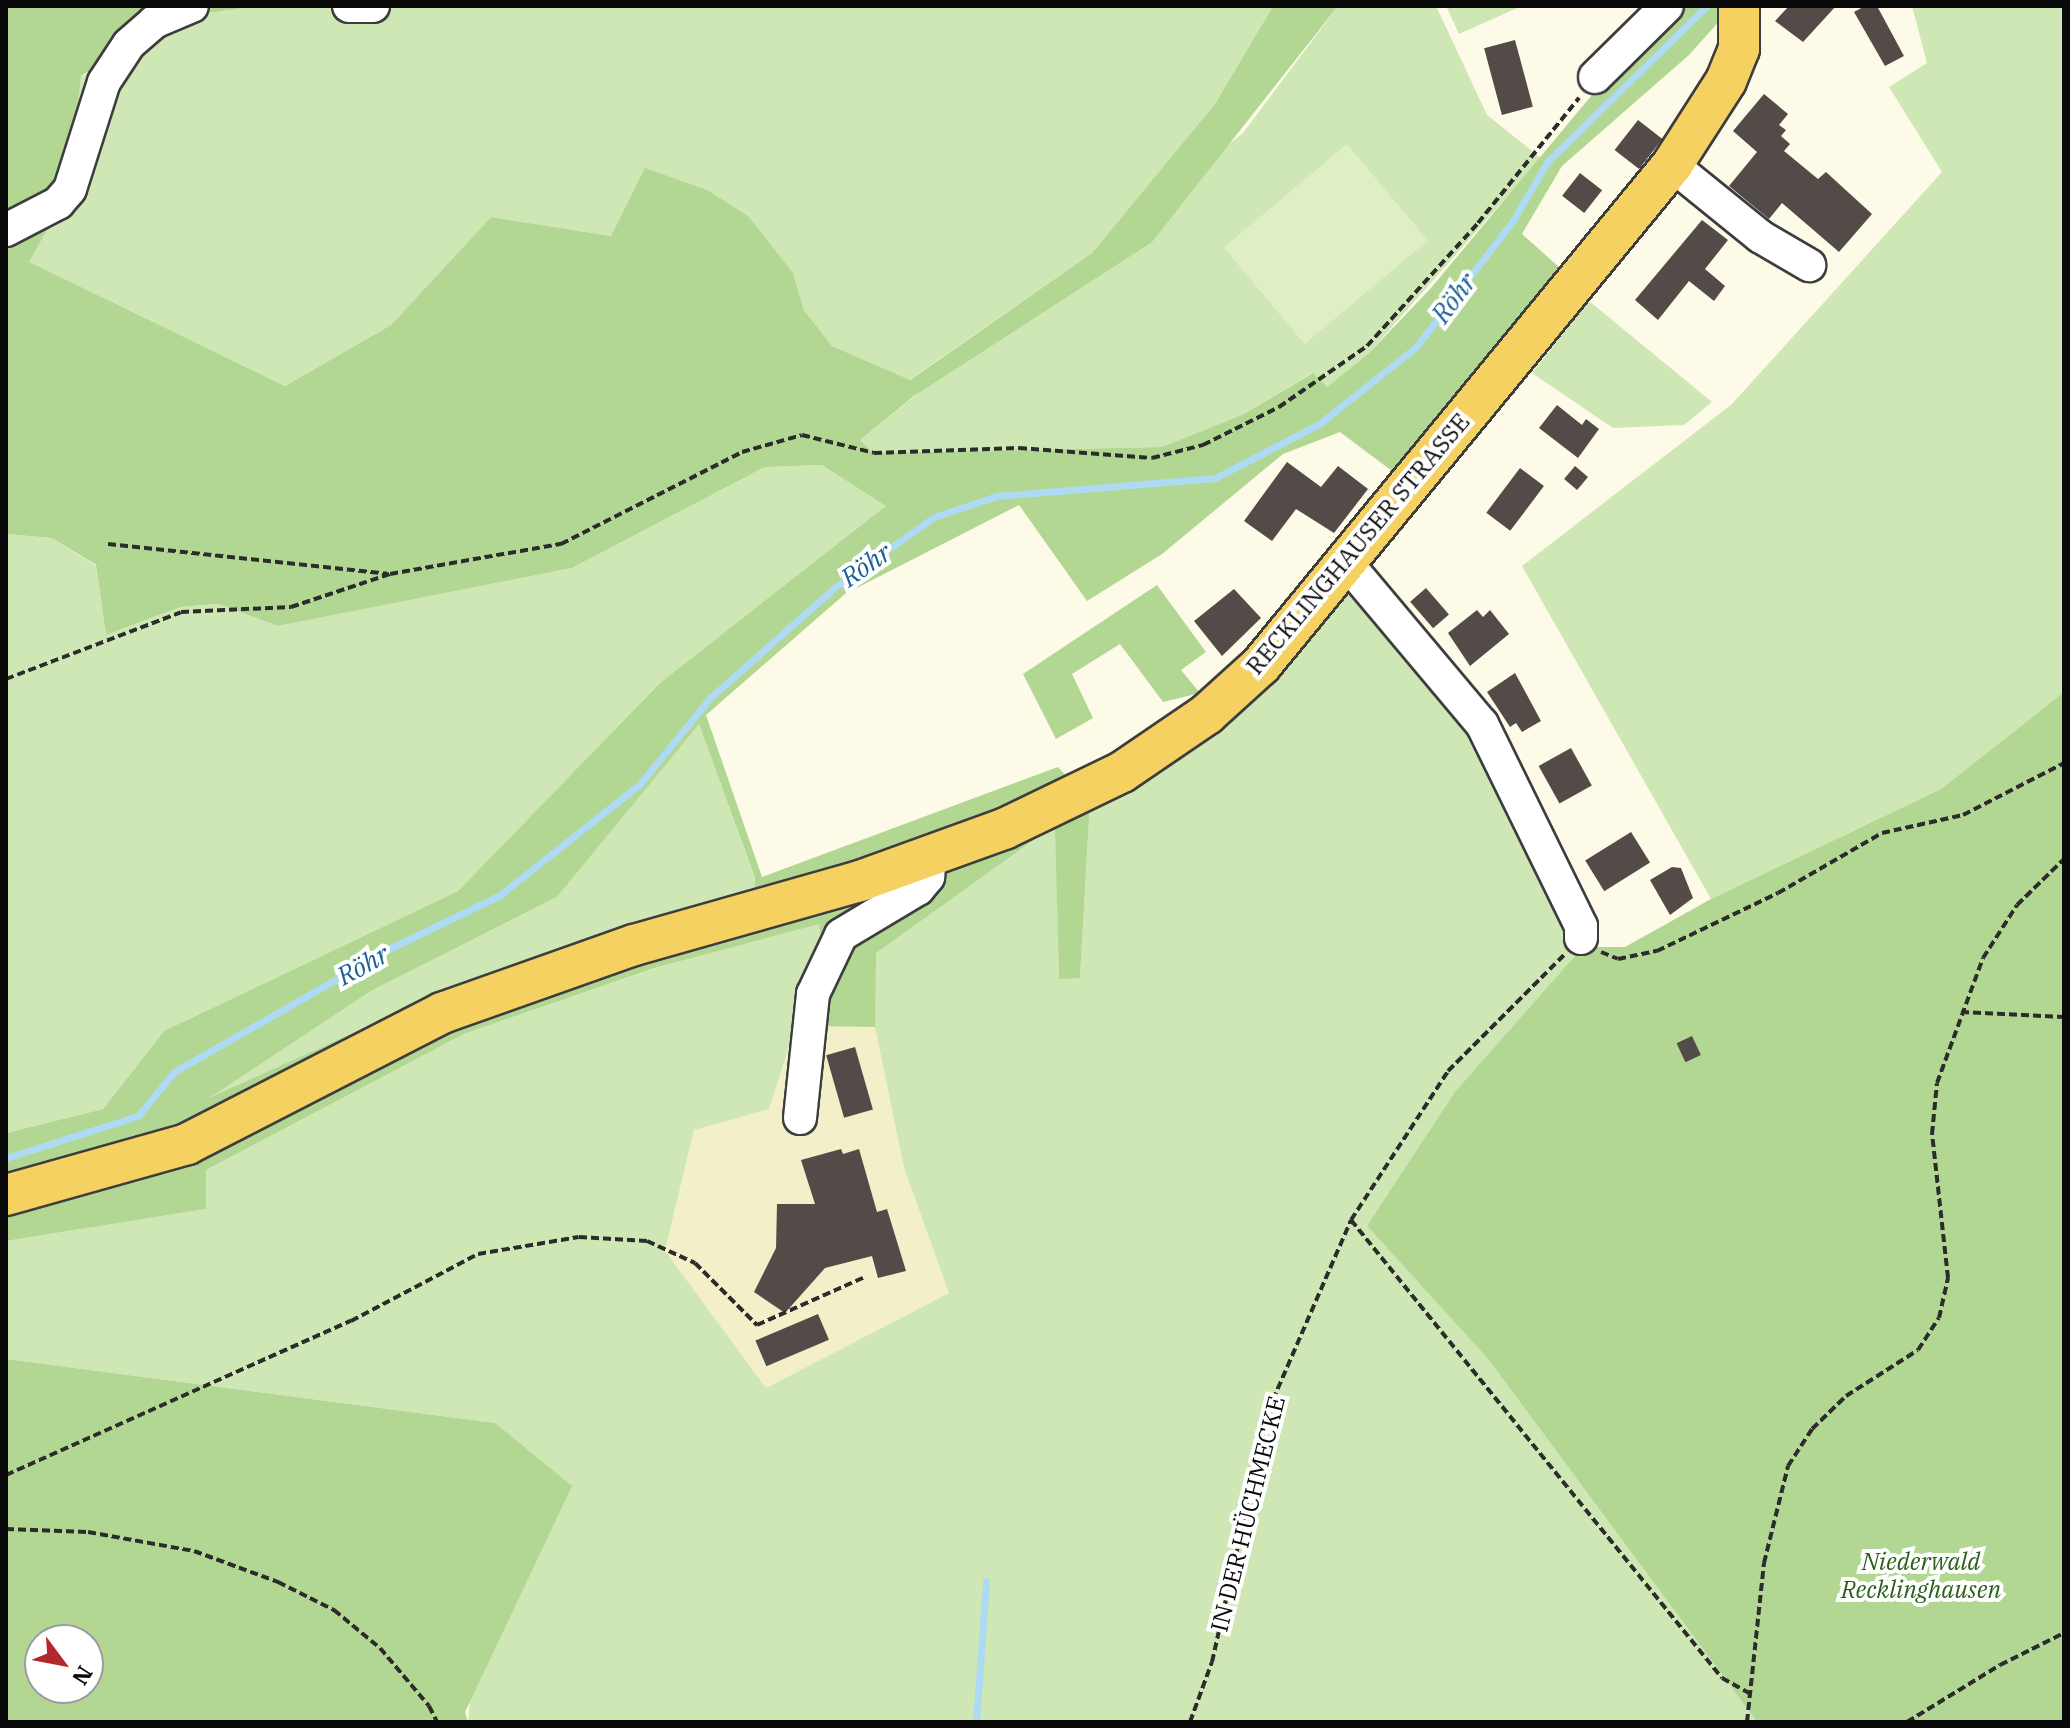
<!DOCTYPE html>
<meta charset="utf-8">
<style>
body{margin:0}
#map{position:relative;width:2070px;height:1728px;overflow:hidden;background:#fefae8;font-family:"IBM Plex Serif",serif}
div>[style]{position:absolute}
.farmland>*{inset:0;background:#f3efc9}
.green>*{inset:0;background:#cee7b4}
.forest>*{inset:0;background:#b2d793}
.pitch>*{inset:0;background:#e0eec5;transform-origin:0 0}
.stream>*{height:7px;margin:-3.5px;padding:0 3.5px;transform-origin:3.5px;border-radius:3.5px;background:#aedaf4}
.building>*{inset:0;background:#524b47;transform-origin:0 0}
.path>*{height:4px;margin-top:-2px;transform-origin:0;background:repeating-linear-gradient(90deg,#2c2c2c 0 8px,transparent 0 12px)}
.roads{filter:drop-shadow(2px 0 #3d3d3d) drop-shadow(-2px 0 #3d3d3d) drop-shadow(0 2px #3d3d3d) drop-shadow(0 -2px #3d3d3d)}
.minor>*{height:32px;margin:-16px;padding:0 16px;transform-origin:16px;border-radius:16px;background:#fff}
.major>*{height:40px;margin:-20px;padding:0 20px;transform-origin:20px;border-radius:20px;background:#f5d161}
span{translate:-50% -50%;white-space:nowrap;text-align:center;line-height:1.15;-webkit-text-stroke:8px #fff;paint-order:stroke}
.street-label{font-size:24px;color:#0a0a0a}
.park-label{font-size:24px;color:#2b5f1d;font-style:italic}
.water-label{font-size:26px;color:#186097;font-style:italic}
.frame{position:absolute;inset:0;border:8px solid #0a0a0a;pointer-events:none}
.north{position:absolute;left:24px;top:1624px;width:80px;height:80px;box-sizing:border-box;background:#fff;border:2px solid #9d9d9d;border-radius:50%;rotate:122deg;font-size:22px;font-weight:700;line-height:32px;text-align:center;color:#0a0a0a}
.north::after{content:'';display:block;margin:auto;width:28px;height:36px;background:#b5272e;clip-path:polygon(50% 0,100% 100%,50% 72%,0 100%)}
</style>
<div id="map">
<div class="farmland">
<div style="clip-path:polygon(796px 1026px,875px 1027px,904px 1168px,949px 1293px,766px 1388px,665px 1252px,694px 1130px,769px 1109px)"></div>
</div>
<div class="green">
<div style="clip-path:polygon(258px 6px,1273px 6px,1215px 104px,1092px 253px,909px 380px,832px 346px,804px 310px,793px 273px,645px 169px,611px 236px,491px 217px,391px 325px,285px 386px,28px 263px,70px 189px,81px 77px,174px 18px)"></div>
<div style="clip-path:polygon(1338px 6px,1436px 6px,1487px 115px,1541px 158px,1369px 353px,1326px 388px,1312px 373px,1244px 414px,1162px 447px,874px 453px,860px 440px,1243px 133px)"></div>
<div style="clip-path:polygon(1446px 6px,1522px 6px,1459px 34px)"></div>
<div style="clip-path:polygon(1912px 6px,2064px 6px,2064px 692px,1941px 789px,1711px 899px,1522px 566px,1732px 404px,1942px 172px,1889px 87px,1927px 63px)"></div>
<div style="clip-path:polygon(1589px 301px,1712px 402px,1684px 425px,1613px 428px,1532px 373px)"></div>
<div style="clip-path:polygon(822px 465px,887px 506px,660px 683px,458px 891px,164px 1031px,103px 1109px,6px 1133px,6px 534px,52px 538px,96px 566px,106px 635px,181px 607px,218px 604px,278px 626px,572px 568px,765px 467px)"></div>
<div style="clip-path:polygon(1344px 574px,1476px 725px,1583px 947px,1367px 1226px,1488px 1359px,1757px 1722px,468px 1722px,495px 1423px,6px 1359px,6px 1241px,206px 1209px,206px 1170px,464px 1034px,656px 968px,820px 923px,822px 944px,769px 1109px,694px 1130px,665px 1251px,766px 1388px,949px 1293px,904px 1168px,875px 1027px,875px 953px,1056px 825px,1059px 978px,1080px 978px,1090px 802px)"></div>
<div style="clip-path:polygon(699px 723px,755px 879px,755px 899px,203px 1101px,371px 991px,557px 897px)"></div>
</div>
<div class="forest">
<div style="clip-path:polygon(evenodd,6px 6px,258px 6px,174px 18px,81px 76px,70px 189px,29px 262px,285px 386px,391px 325px,491px 217px,611px 236px,645px 168px,707px 190px,748px 216px,793px 273px,804px 310px,832px 346px,910px 380px,1092px 253px,1215px 104px,1273px 6px,1338px 6px,1152px 242px,914px 396px,860px 440px,874px 453px,1162px 447px,1244px 414px,1313px 373px,1327px 387px,1369px 353px,1431px 288px,1606px 78px,1681px 6px,1731px 8px,1689px 55px,1562px 166px,1522px 234px,1569px 276px,1404px 480px,1340px 432px,1283px 454px,1162px 554px,1087px 601px,1019px 505px,845px 594px,706px 715px,762px 877px,1058px 767px,1090px 802px,1080px 978px,1059px 979px,1055px 825px,876px 953px,875px 1027px,796px 1026px,822px 944px,819px 924px,655px 968px,464px 1034px,206px 1170px,206px 1209px,6px 1241px,6px 1133px,103px 1109px,164px 1031px,458px 891px,660px 683px,886px 506px,822px 465px,765px 467px,572px 568px,278px 626px,218px 604px,181px 607px,106px 635px,96px 565px,52px 538px,6px 534px,6px 6px,699px 724px,755px 878px,755px 899px,398px 1013px,209px 1098px,371px 991px,557px 897px,699px 724px)"></div>
<div style="clip-path:polygon(1157px 585px,1206px 652px,1181px 670px,1200px 693px,1163px 702px,1120px 644px,1072px 674px,1093px 718px,1056px 739px,1023px 674px)"></div>
<div style="clip-path:polygon(2064px 692px,2064px 1722px,1757px 1722px,1488px 1359px,1367px 1226px,1455px 1092px,1583px 947px,1625px 947px,1711px 899px,1941px 789px)"></div>
<div style="clip-path:polygon(evenodd,6px 1359px,495px 1423px,572px 1486px,465px 1712px,468px 1722px,6px 1722px,6px 1359px,88px 1640px,88px 1688px,40px 1688px,40px 1640px,88px 1640px)"></div>
</div>
<div class="pitch">
<div style="left:1347px;top:144px;width:126px;height:161px;rotate:50deg"></div>
</div>
<div class="stream">
<div style="left:6px;top:1158px;width:139px;rotate:-17.7deg"></div>
<div style="left:138px;top:1116px;width:57px;rotate:-50.7deg"></div>
<div style="left:174px;top:1072px;width:248px;rotate:-29.8deg"></div>
<div style="left:389px;top:949px;width:123px;rotate:-25.9deg"></div>
<div style="left:500px;top:895px;width:177px;rotate:-38.4deg"></div>
<div style="left:639px;top:785px;width:112px;rotate:-50.8deg"></div>
<div style="left:710px;top:698px;width:166px;rotate:-41.6deg"></div>
<div style="left:834px;top:588px;width:123px;rotate:-35.4deg"></div>
<div style="left:934px;top:517px;width:66px;rotate:-18.4deg"></div>
<div style="left:997px;top:496px;width:219px;rotate:-4.7deg"></div>
<div style="left:1215px;top:478px;width:117px;rotate:-27.4deg"></div>
<div style="left:1319px;top:424px;width:124px;rotate:-38.4deg"></div>
<div style="left:1416px;top:347px;width:158px;rotate:-52.5deg"></div>
<div style="left:1512px;top:222px;width:71px;rotate:-59.5deg"></div>
<div style="left:1548px;top:161px;width:222px;rotate:-44.3deg"></div>
<div style="left:976px;top:1722px;width:141px;rotate:-85.9deg"></div>
</div>
<div class="building">
<div style="clip-path:polygon(1789px 6px,1836px 6px,1803px 42px,1775px 21px)"></div>
<div style="clip-path:polygon(1865px 6px,1877px 6px,1904px 56px,1885px 66px,1854px 12px)"></div>
<div style="left:1515px;top:40px;width:69px;height:32px;rotate:75deg"></div>
<div style="clip-path:polygon(1764px 94px,1788px 114px,1779px 125px,1786px 130px,1781px 136px,1790px 144px,1784px 151px,1818px 179px,1826px 172px,1872px 214px,1839px 252px,1782px 203px,1769px 219px,1729px 186px,1757px 152px,1733px 131px)"></div>
<div style="left:1638px;top:120px;width:31px;height:38px;rotate:38deg"></div>
<div style="left:1580px;top:173px;width:28px;height:29px;rotate:38deg"></div>
<div style="clip-path:polygon(1702px 220px,1728px 240px,1705px 269px,1725px 286px,1714px 301px,1689px 281px,1658px 320px,1635px 300px)"></div>
<div style="clip-path:polygon(1557px 405px,1582px 425px,1586px 419px,1599px 429px,1578px 458px,1539px 428px)"></div>
<div style="clip-path:polygon(1287px 462px,1321px 487px,1338px 466px,1368px 489px,1334px 533px,1296px 509px,1272px 541px,1244px 521px)"></div>
<div style="left:1575px;top:466px;width:17px;height:17px;rotate:40deg"></div>
<div style="left:1520px;top:468px;width:30px;height:56px;rotate:37deg"></div>
<div style="left:1426px;top:588px;width:35px;height:21px;rotate:49deg"></div>
<div style="clip-path:polygon(1234px 589px,1261px 618px,1222px 656px,1194px 621px)"></div>
<div style="clip-path:polygon(1477px 610px,1483px 617px,1490px 610px,1509px 634px,1470px 666px,1448px 633px)"></div>
<div style="clip-path:polygon(1515px 673px,1541px 721px,1522px 732px,1516px 723px,1510px 727px,1487px 692px)"></div>
<div style="left:1571px;top:748px;width:43px;height:37px;rotate:61deg"></div>
<div style="left:1631px;top:832px;width:36px;height:54px;rotate:58deg"></div>
<div style="clip-path:polygon(1672px 867px,1681px 868px,1693px 898px,1670px 915px,1650px 880px)"></div>
<div style="left:1692px;top:1036px;width:21px;height:17px;rotate:65deg"></div>
<div style="left:855px;top:1047px;width:65px;height:30px;rotate:74deg"></div>
<div style="clip-path:polygon(841px 1149px,843px 1154px,859px 1149px,877px 1212px,887px 1209px,906px 1271px,878px 1278px,872px 1256px,825px 1268px,785px 1313px,754px 1292px,776px 1248px,777px 1204px,815px 1204px,801px 1160px)"></div>
<div style="left:818px;top:1314px;width:28px;height:68px;rotate:67deg"></div>
</div>
<div class="path">
<div style="left:108px;top:544px;width:281px;rotate:6.1deg"></div>
<div style="left:6px;top:679px;width:187px;rotate:-20.9deg"></div>
<div style="left:181px;top:612px;width:110px;rotate:-2.6deg"></div>
<div style="left:291px;top:607px;width:104px;rotate:-18.4deg"></div>
<div style="left:390px;top:574px;width:174px;rotate:-10deg"></div>
<div style="left:561px;top:544px;width:203px;rotate:-26.9deg"></div>
<div style="left:742px;top:452px;width:62px;rotate:-15.8deg"></div>
<div style="left:802px;top:435px;width:74px;rotate:14deg"></div>
<div style="left:874px;top:453px;width:145px;rotate:-2deg"></div>
<div style="left:1019px;top:448px;width:133px;rotate:4.3deg"></div>
<div style="left:1152px;top:458px;width:53px;rotate:-14.3deg"></div>
<div style="left:1203px;top:445px;width:85px;rotate:-26.6deg"></div>
<div style="left:1279px;top:407px;width:107px;rotate:-34.7deg"></div>
<div style="left:1367px;top:346px;width:166px;rotate:-47.9deg"></div>
<div style="left:1478px;top:223px;width:161px;rotate:-51.1deg"></div>
<div style="left:1601px;top:952px;width:18px;rotate:22deg"></div>
<div style="left:1618px;top:959px;width:40px;rotate:-12deg"></div>
<div style="left:1657px;top:951px;width:134px;rotate:-25.6deg"></div>
<div style="left:1778px;top:893px;width:120px;rotate:-30deg"></div>
<div style="left:1882px;top:833px;width:83px;rotate:-12.5deg"></div>
<div style="left:1963px;top:815px;width:114px;rotate:-27.2deg"></div>
<div style="left:1961px;top:1012px;width:103px;rotate:2.8deg"></div>
<div style="left:1351px;top:1220px;width:589px;rotate:50.99deg"></div>
<div style="left:1722px;top:1678px;width:33px;rotate:29deg"></div>
<div style="left:6px;top:1475px;width:378px;rotate:-24.1deg"></div>
<div style="left:351px;top:1321px;width:144px;rotate:-27.8deg"></div>
<div style="left:478px;top:1254px;width:102px;rotate:-9.6deg"></div>
<div style="left:579px;top:1237px;width:68px;rotate:3.4deg"></div>
<div style="left:647px;top:1241px;width:53px;rotate:24.6deg"></div>
<div style="left:695px;top:1263px;width:88px;rotate:45deg"></div>
<div style="left:757px;top:1325px;width:118px;rotate:-24deg"></div>
<div style="left:6px;top:1529px;width:82px;rotate:2.1deg"></div>
<div style="left:88px;top:1532px;width:108px;rotate:10.2deg"></div>
<div style="left:194px;top:1551px;width:90px;rotate:20.3deg"></div>
<div style="left:278px;top:1582px;width:63px;rotate:26.6deg"></div>
<div style="left:334px;top:1610px;width:60px;rotate:39.6deg"></div>
<div style="left:380px;top:1648px;width:76px;rotate:49.8deg"></div>
<div style="left:429px;top:1706px;width:18px;rotate:63deg"></div>
<div style="left:1190px;top:1722px;width:64px;rotate:-69.9deg"></div>
<div style="left:1212px;top:1662px;width:257px;rotate:-77.4deg"></div>
<div style="left:1268px;top:1411px;width:208px;rotate:-66.5deg"></div>
<div style="left:1351px;top:1220px;width:178px;rotate:-56.9deg"></div>
<div style="left:1448px;top:1071px;width:164px;rotate:-45deg"></div>
<div style="left:1747px;top:1722px;width:160px;rotate:-83.9deg"></div>
<div style="left:1764px;top:1563px;width:100px;rotate:-76.1deg"></div>
<div style="left:1788px;top:1466px;width:44px;rotate:-57deg"></div>
<div style="left:1812px;top:1429px;width:47px;rotate:-44.1deg"></div>
<div style="left:1846px;top:1396px;width:85px;rotate:-32.6deg"></div>
<div style="left:1918px;top:1350px;width:38px;rotate:-57deg"></div>
<div style="left:1939px;top:1318px;width:41px;rotate:-77.3deg"></div>
<div style="left:1948px;top:1278px;width:145px;rotate:-96.3deg"></div>
<div style="left:1932px;top:1134px;width:51px;rotate:-84.4deg"></div>
<div style="left:1937px;top:1083px;width:133px;rotate:-69.8deg"></div>
<div style="left:1983px;top:958px;width:63px;rotate:-57.3deg"></div>
<div style="left:2017px;top:905px;width:66px;rotate:-44.4deg"></div>
<div style="left:1907px;top:1722px;width:109px;rotate:-31.5deg"></div>
<div style="left:2000px;top:1665px;width:72px;rotate:-26.6deg"></div>
</div>
<div class="roads">
<div class="minor">
<div style="left:349px;top:6px;width:24px"></div>
<div style="left:1595px;top:77px;width:101px;rotate:-44.6deg"></div>
<div style="left:1672px;top:165px;width:114px;rotate:39deg"></div>
<div style="left:1761px;top:237px;width:56px;rotate:30.3deg"></div>
<div style="left:6px;top:230px;width:59px;rotate:-27.4deg"></div>
<div style="left:58px;top:203px;width:18px;rotate:-49deg"></div>
<div style="left:70px;top:189px;width:112px;rotate:-72.4deg"></div>
<div style="left:104px;top:82px;width:45px;rotate:-56.7deg"></div>
<div style="left:129px;top:44px;width:33px;rotate:-41deg"></div>
<div style="left:154px;top:22px;width:41px;rotate:-22.8deg"></div>
<div style="left:1345px;top:561px;width:213px;rotate:50deg"></div>
<div style="left:1482px;top:724px;width:225px;rotate:63.9deg"></div>
<div style="left:1581px;top:926px;width:12px;rotate:90deg"></div>
<div style="left:800px;top:1118px;width:125px;rotate:-84deg"></div>
<div style="left:813px;top:994px;width:65px;rotate:-64.6deg"></div>
<div style="left:841px;top:935px;width:90px;rotate:-30.9deg"></div>
<div style="left:918px;top:889px;width:16px;rotate:-50deg"></div>
<div style="left:928px;top:877px;width:19px;rotate:-84deg"></div>
</div>
<div class="major">
<div style="left:6px;top:1195px;width:188px;rotate:-15.7deg"></div>
<div style="left:187px;top:1144px;width:287px;rotate:-27.2deg"></div>
<div style="left:442px;top:1013px;width:204px;rotate:-19.5deg"></div>
<div style="left:634px;top:945px;width:235px;rotate:-15.8deg"></div>
<div style="left:860px;top:881px;width:153px;rotate:-19.9deg"></div>
<div style="left:1004px;top:829px;width:131px;rotate:-25.8deg"></div>
<div style="left:1122px;top:772px;width:103px;rotate:-34.3deg"></div>
<div style="left:1207px;top:714px;width:73px;rotate:-42.2deg"></div>
<div style="left:1261px;top:665px;width:647px;rotate:-50.58deg"></div>
<div style="left:1672px;top:165px;width:100px;rotate:-57.3deg"></div>
<div style="left:1726px;top:81px;width:35px;rotate:-68deg"></div>
<div style="left:1739px;top:49px;width:43px;rotate:-90deg"></div>
</div>
</div>
<div class="street-label">
<span style="left:1358px;top:544px;rotate:-50deg">RECKLINGHAUSER STRASSE</span>
<span style="left:1248px;top:1514px;rotate:-76deg">IN DER HÜCHMECKE</span>
</div>
<div class="park-label">
<span style="left:1921px;top:1576px">Niederwald<br>Recklinghausen</span>
</div>
<div class="water-label">
<span style="left:1454px;top:298px;rotate:-53deg">Röhr</span>
<span style="left:866px;top:565px;rotate:-35deg">Röhr</span>
<span style="left:363px;top:965px;rotate:-29deg">Röhr</span>
</div>
<div class="frame"></div>
<div class="north">N</div>
</div>
